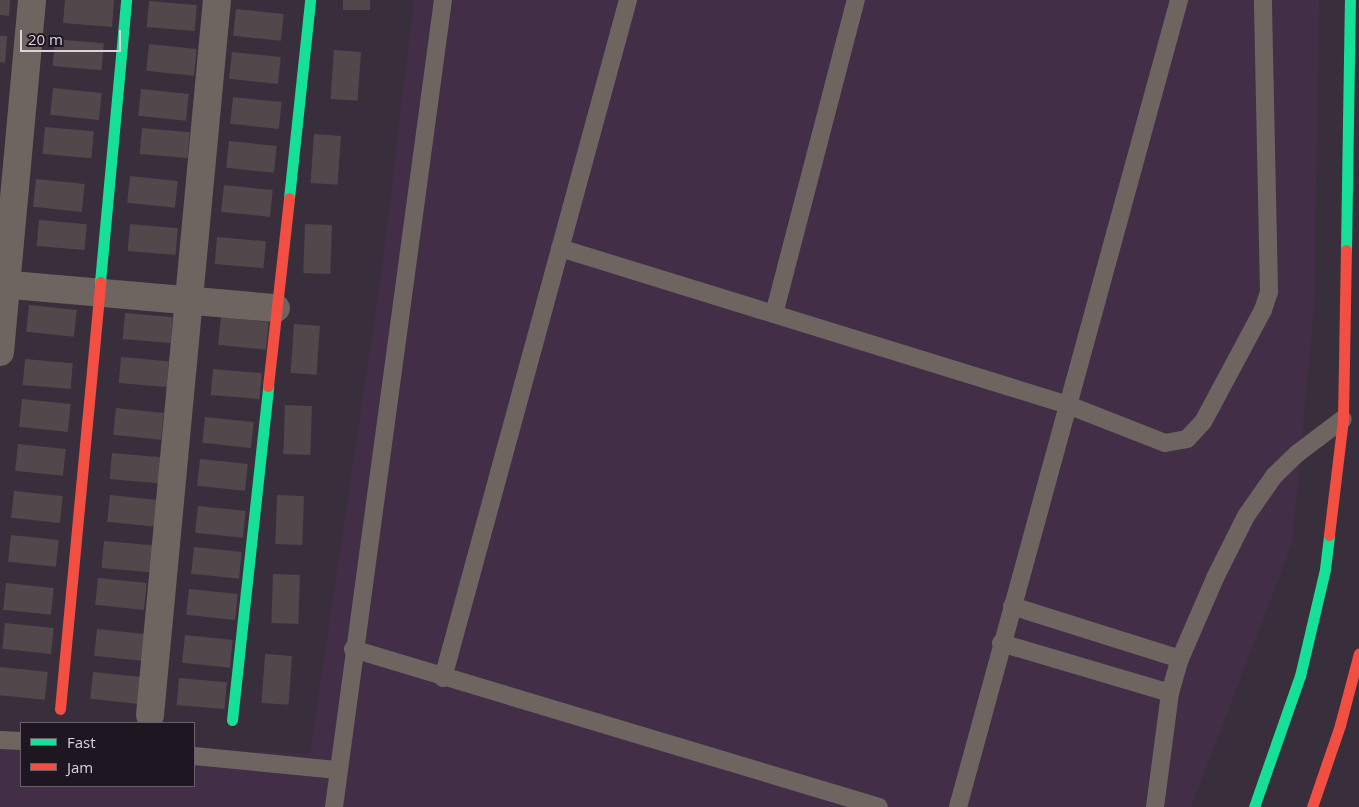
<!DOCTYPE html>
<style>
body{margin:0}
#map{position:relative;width:1359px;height:807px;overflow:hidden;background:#392f3c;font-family:"Open Sans",sans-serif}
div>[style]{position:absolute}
.built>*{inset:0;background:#432e48}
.building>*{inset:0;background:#52474b;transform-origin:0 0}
.lane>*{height:18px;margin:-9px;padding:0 9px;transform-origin:9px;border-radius:9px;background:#6e6560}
.street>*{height:28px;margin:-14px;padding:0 14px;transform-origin:14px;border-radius:14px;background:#6e6560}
.fast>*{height:11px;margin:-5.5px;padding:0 5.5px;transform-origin:5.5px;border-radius:5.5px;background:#16e098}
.jam>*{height:11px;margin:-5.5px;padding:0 5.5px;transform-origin:5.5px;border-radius:5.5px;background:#f24e42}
span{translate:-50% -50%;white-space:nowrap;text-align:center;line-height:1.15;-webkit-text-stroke:5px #1e1621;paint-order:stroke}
.legend{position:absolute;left:20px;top:722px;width:175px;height:65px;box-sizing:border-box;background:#1e1621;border:1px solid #6a616d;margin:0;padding:6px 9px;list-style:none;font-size:15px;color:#ddd2e0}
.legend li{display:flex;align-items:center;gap:10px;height:25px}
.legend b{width:25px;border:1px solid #6a616d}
.scale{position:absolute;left:20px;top:30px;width:101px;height:22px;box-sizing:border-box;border:2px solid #ddd2e0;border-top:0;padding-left:6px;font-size:15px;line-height:18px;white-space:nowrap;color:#ddd2e0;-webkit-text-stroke:4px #1e1621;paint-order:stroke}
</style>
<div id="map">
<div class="built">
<div style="clip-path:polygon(414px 0,1319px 0,1314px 308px,1292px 544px,1191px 807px,0 807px,0 746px,21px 744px,21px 786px,194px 786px,194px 749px,310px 754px,382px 269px)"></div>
</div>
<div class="building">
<div style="clip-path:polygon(0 0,10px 0,9px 16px,0 15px)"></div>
<div style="clip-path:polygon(65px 0,114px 0,112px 27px,63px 23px)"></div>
<div style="left:343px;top:0;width:27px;height:10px"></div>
<div style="left:149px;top:1px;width:48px;height:26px;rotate:5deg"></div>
<div style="left:236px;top:9px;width:48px;height:27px;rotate:6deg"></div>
<div style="clip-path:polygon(0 36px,7px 36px,5px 63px,0 62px)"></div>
<div style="left:55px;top:39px;width:49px;height:27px;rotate:5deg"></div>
<div style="left:149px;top:44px;width:48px;height:27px;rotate:6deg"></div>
<div style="left:334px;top:50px;width:27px;height:49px;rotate:4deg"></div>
<div style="left:232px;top:52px;width:49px;height:27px;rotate:6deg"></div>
<div style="left:53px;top:88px;width:49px;height:27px;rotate:6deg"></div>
<div style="left:141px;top:89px;width:48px;height:27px;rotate:6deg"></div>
<div style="left:233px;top:97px;width:49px;height:27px;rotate:6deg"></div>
<div style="left:45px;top:127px;width:49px;height:27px;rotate:5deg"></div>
<div style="left:142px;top:128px;width:48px;height:26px;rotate:5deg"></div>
<div style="left:314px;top:134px;width:27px;height:49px;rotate:4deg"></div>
<div style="left:229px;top:141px;width:48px;height:27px;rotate:6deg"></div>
<div style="left:130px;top:176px;width:48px;height:27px;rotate:6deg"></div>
<div style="left:36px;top:179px;width:49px;height:28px;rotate:6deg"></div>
<div style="left:224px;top:185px;width:49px;height:27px;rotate:6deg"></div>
<div style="left:39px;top:220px;width:48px;height:26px;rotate:5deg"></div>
<div style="left:130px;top:224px;width:48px;height:27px;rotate:5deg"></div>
<div style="left:305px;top:224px;width:27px;height:49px;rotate:2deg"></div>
<div style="left:217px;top:237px;width:49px;height:27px;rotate:5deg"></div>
<div style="left:29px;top:305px;width:48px;height:27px;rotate:6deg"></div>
<div style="left:125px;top:313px;width:48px;height:26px;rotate:5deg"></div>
<div style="left:221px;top:317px;width:48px;height:28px;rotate:6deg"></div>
<div style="left:294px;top:324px;width:26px;height:49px;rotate:4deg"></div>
<div style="left:121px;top:357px;width:48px;height:26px;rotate:5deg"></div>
<div style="left:25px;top:359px;width:48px;height:26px;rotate:5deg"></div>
<div style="left:213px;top:369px;width:49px;height:26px;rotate:5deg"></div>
<div style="left:22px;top:399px;width:49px;height:28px;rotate:6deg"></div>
<div style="left:285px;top:405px;width:27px;height:49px;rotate:2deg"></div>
<div style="left:116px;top:408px;width:48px;height:27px;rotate:6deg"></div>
<div style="left:205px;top:417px;width:49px;height:26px;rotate:6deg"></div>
<div style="left:18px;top:444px;width:48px;height:27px;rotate:6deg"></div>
<div style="left:112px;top:453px;width:49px;height:26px;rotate:5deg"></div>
<div style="left:200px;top:459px;width:48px;height:27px;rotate:6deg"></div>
<div style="left:14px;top:491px;width:49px;height:27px;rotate:6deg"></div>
<div style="left:110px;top:495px;width:48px;height:27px;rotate:6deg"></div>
<div style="left:277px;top:495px;width:27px;height:49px;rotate:2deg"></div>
<div style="left:198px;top:506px;width:48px;height:27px;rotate:6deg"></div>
<div style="left:11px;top:535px;width:48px;height:27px;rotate:6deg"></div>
<div style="left:104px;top:541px;width:49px;height:27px;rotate:5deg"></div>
<div style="left:194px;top:547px;width:48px;height:27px;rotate:6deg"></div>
<div style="left:273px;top:574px;width:27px;height:49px;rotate:2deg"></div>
<div style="left:98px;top:578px;width:49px;height:27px;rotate:6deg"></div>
<div style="left:6px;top:583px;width:48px;height:27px;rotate:6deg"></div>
<div style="left:189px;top:589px;width:49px;height:26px;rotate:6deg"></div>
<div style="left:5px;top:623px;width:49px;height:26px;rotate:6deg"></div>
<div style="left:97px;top:629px;width:48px;height:27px;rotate:6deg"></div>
<div style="left:185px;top:635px;width:48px;height:28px;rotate:6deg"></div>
<div style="left:265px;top:654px;width:27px;height:49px;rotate:4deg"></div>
<div style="left:0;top:667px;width:48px;height:28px;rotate:6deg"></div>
<div style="left:93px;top:672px;width:49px;height:27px;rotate:6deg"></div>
<div style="left:179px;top:678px;width:48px;height:27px;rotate:5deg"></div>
</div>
<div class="lane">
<div style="left:560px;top:248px;width:532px;rotate:17.17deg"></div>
<div style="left:1068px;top:405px;width:104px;rotate:21.4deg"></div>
<div style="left:1165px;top:443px;width:22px;rotate:-10deg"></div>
<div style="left:1187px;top:439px;width:23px;rotate:-47deg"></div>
<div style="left:1203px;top:422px;width:127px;rotate:-61.8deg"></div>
<div style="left:1263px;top:310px;width:19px;rotate:-72deg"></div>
<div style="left:1269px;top:292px;width:292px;rotate:-91.2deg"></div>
<div style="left:774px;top:314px;width:325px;rotate:-75.4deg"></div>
<div style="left:1012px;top:606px;width:176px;rotate:17.5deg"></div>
<div style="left:1001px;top:643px;width:176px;rotate:16.5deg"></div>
<div style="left:353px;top:649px;width:549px;rotate:16.72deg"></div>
<div style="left:443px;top:678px;width:703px;rotate:-74.74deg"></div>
<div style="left:0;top:740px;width:21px;rotate:3deg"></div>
<div style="left:194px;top:756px;width:145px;rotate:5.6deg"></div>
<div style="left:334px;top:807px;width:814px;rotate:-82.31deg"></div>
<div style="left:958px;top:807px;width:837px;rotate:-74.68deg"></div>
<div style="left:1155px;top:807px;width:115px;rotate:-82.5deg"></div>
<div style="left:1170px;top:693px;width:35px;rotate:-74deg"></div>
<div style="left:1180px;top:659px;width:88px;rotate:-66.6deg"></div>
<div style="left:1215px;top:578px;width:69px;rotate:-63.4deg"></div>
<div style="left:1246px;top:516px;width:49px;rotate:-55deg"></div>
<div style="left:1274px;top:476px;width:33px;rotate:-44deg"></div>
<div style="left:1298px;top:453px;width:56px;rotate:-37.1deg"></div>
</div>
<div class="street">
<div style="left:0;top:284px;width:277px;rotate:5deg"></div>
<div style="left:0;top:352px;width:353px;rotate:-84.8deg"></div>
<div style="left:150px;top:715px;width:718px;rotate:-84.65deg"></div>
</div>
<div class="fast">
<div style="left:289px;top:198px;width:199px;rotate:-83.9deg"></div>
<div style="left:1346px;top:250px;width:250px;rotate:-89.1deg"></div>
<div style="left:100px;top:282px;width:283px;rotate:-84.7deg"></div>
<div style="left:232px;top:720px;width:336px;rotate:-83.8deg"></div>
<div style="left:1254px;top:807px;width:139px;rotate:-70.7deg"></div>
<div style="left:1300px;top:676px;width:110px;rotate:-76.8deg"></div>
<div style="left:1325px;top:569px;width:34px;rotate:-83deg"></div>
</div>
<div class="jam">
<div style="left:268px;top:386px;width:189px;rotate:-83.6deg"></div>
<div style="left:1329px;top:535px;width:117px;rotate:-83.1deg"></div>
<div style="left:1343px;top:419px;width:169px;rotate:-89deg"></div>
<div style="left:60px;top:709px;width:429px;rotate:-84.6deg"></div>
<div style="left:1312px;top:807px;width:87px;rotate:-71.1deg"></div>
<div style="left:1340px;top:725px;width:74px;rotate:-75.2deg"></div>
</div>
<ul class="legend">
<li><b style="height:6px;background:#16e098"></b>Fast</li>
<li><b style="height:6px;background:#f24e42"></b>Jam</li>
</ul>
<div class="scale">20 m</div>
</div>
